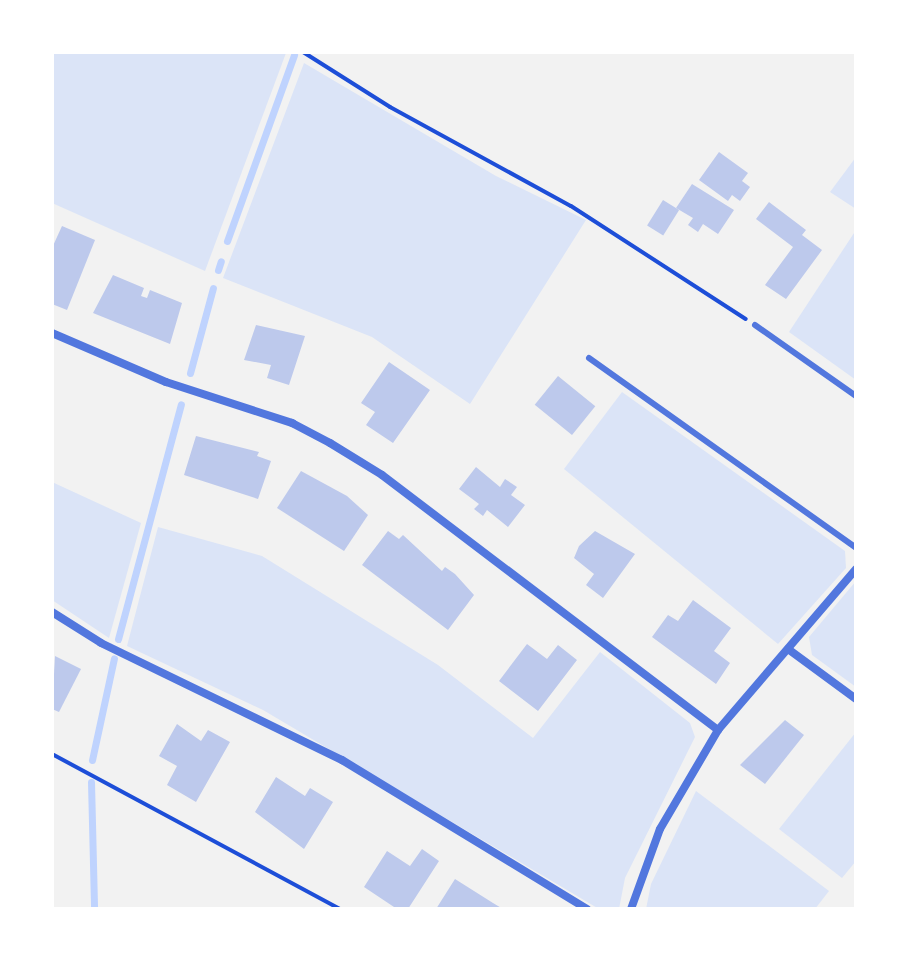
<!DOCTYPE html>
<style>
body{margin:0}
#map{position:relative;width:908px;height:961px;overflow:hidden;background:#f2f2f2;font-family:Roboto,sans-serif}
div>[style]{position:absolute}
.green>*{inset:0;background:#dbe4f7}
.stream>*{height:7px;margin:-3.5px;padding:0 3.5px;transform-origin:3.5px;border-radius:3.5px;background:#bfd3fe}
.building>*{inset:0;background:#bdc9ec;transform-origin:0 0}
.path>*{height:4px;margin:-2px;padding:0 2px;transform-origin:2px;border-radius:2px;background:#1d4ed8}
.service>*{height:6px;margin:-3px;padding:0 3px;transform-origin:3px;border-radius:3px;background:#5277de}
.minor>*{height:8px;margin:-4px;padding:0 4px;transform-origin:4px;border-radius:4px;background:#5277de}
span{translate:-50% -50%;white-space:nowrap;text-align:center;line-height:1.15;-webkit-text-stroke:6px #fff;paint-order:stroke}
.frame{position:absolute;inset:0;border:54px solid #fff;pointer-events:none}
</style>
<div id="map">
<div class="green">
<div style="clip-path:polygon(52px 52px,286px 53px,205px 271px,52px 203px)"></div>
<div style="clip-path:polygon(304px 63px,496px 176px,586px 220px,470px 404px,372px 337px,223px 278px)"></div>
<div style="clip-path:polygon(856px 157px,856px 209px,830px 192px)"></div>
<div style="clip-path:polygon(856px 230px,856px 380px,789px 332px)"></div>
<div style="clip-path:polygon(622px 392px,845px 551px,846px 568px,778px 644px,564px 469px)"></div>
<div style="clip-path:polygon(52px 482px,141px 523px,109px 638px,52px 600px)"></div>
<div style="clip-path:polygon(158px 527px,262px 556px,438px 665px,533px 738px,600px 652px,690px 723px,695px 737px,625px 878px,619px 909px,599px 909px,263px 710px,127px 646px)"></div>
<div style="clip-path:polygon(856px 581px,856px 687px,812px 655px,809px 637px)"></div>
<div style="clip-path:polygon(856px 732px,856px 861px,842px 878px,779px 829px)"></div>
<div style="clip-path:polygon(696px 791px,829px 891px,815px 909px,646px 909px,651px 884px)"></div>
</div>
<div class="stream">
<div style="left:227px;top:241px;width:198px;rotate:-70.2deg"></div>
<div style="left:218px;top:270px;width:9px;rotate:-72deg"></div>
<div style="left:190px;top:373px;width:88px;rotate:-74.9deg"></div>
<div style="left:118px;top:639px;width:243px;rotate:-75deg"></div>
<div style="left:92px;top:760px;width:104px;rotate:-77.8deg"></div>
<div style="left:91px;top:782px;width:127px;rotate:88.6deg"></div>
</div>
<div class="building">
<div style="clip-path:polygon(719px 152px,748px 173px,742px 181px,750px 187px,740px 201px,732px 195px,728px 201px,699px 180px)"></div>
<div style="clip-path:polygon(692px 184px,734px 210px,718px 234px,703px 224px,698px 232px,688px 225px,693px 218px,676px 208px)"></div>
<div style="left:663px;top:200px;width:19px;height:30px;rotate:32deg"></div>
<div style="clip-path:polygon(769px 202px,806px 230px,802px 235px,822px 250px,786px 299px,765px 285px,793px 247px,756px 219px)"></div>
<div style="clip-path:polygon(62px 226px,95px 240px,67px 310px,52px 304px,52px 248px)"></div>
<div style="clip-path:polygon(113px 275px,144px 288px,141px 296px,147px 298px,150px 290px,182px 303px,170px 344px,93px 313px)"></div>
<div style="clip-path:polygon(256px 325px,305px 336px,289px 385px,267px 378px,271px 365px,244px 360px)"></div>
<div style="clip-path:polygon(389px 362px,430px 390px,393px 443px,366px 425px,375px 412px,361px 403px)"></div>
<div style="left:558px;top:376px;width:48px;height:37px;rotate:39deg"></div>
<div style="clip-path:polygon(196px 436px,259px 452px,257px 456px,271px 461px,258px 499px,184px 475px)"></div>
<div style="clip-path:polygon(476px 467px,500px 487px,505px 479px,517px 487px,511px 495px,525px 505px,508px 527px,487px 510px,483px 516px,474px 509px,479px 504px,459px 489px)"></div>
<div style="clip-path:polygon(301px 471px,347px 496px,368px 515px,344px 551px,277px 508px)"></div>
<div style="clip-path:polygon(388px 531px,399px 539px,403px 535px,442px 571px,445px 567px,455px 574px,474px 595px,448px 630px,362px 565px)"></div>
<div style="clip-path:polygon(595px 531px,635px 554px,603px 598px,586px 585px,594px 574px,574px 558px,579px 546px)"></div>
<div style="clip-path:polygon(693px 600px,731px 628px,714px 651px,730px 663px,716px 684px,652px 637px,668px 615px,678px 621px)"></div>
<div style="clip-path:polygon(527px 644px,547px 659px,558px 645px,577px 660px,538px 711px,499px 681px)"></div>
<div style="clip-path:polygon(55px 656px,81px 669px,59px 712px,52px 709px)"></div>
<div style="clip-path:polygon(785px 720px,804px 735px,765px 784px,740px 765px)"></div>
<div style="clip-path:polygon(177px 724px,201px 741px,208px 730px,230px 742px,196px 802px,167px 785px,177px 766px,159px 756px)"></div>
<div style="clip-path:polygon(276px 777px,305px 796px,310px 788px,333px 802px,304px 849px,255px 812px)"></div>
<div style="clip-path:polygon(422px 849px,439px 861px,408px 909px,397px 909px,364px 887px,387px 851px,410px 866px)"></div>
<div style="clip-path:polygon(455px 879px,493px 903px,503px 909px,436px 909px)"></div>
</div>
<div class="path">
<div style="left:303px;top:52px;width:103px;rotate:32.3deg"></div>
<div style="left:390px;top:107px;width:206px;rotate:28.7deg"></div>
<div style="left:571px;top:206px;width:208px;rotate:32.9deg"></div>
<div style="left:52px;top:754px;width:327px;rotate:28.3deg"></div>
</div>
<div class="service">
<div style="left:755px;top:325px;width:123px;rotate:35.1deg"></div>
<div style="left:589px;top:358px;width:328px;rotate:35.4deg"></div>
</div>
<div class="minor">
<div style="left:52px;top:333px;width:124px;rotate:23.3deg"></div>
<div style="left:166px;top:382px;width:133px;rotate:18deg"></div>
<div style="left:292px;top:423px;width:43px;rotate:27.8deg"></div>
<div style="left:330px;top:443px;width:61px;rotate:31.6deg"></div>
<div style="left:382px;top:475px;width:422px;rotate:37.2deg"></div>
<div style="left:52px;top:612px;width:58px;rotate:32.3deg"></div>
<div style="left:101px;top:643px;width:268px;rotate:25.9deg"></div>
<div style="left:342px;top:760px;width:287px;rotate:31.3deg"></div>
<div style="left:788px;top:649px;width:84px;rotate:36.3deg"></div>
<div style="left:631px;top:909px;width:85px;rotate:-70.1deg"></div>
<div style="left:660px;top:829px;width:115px;rotate:-59.6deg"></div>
<div style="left:718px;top:730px;width:212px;rotate:-49.4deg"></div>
</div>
<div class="frame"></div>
</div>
